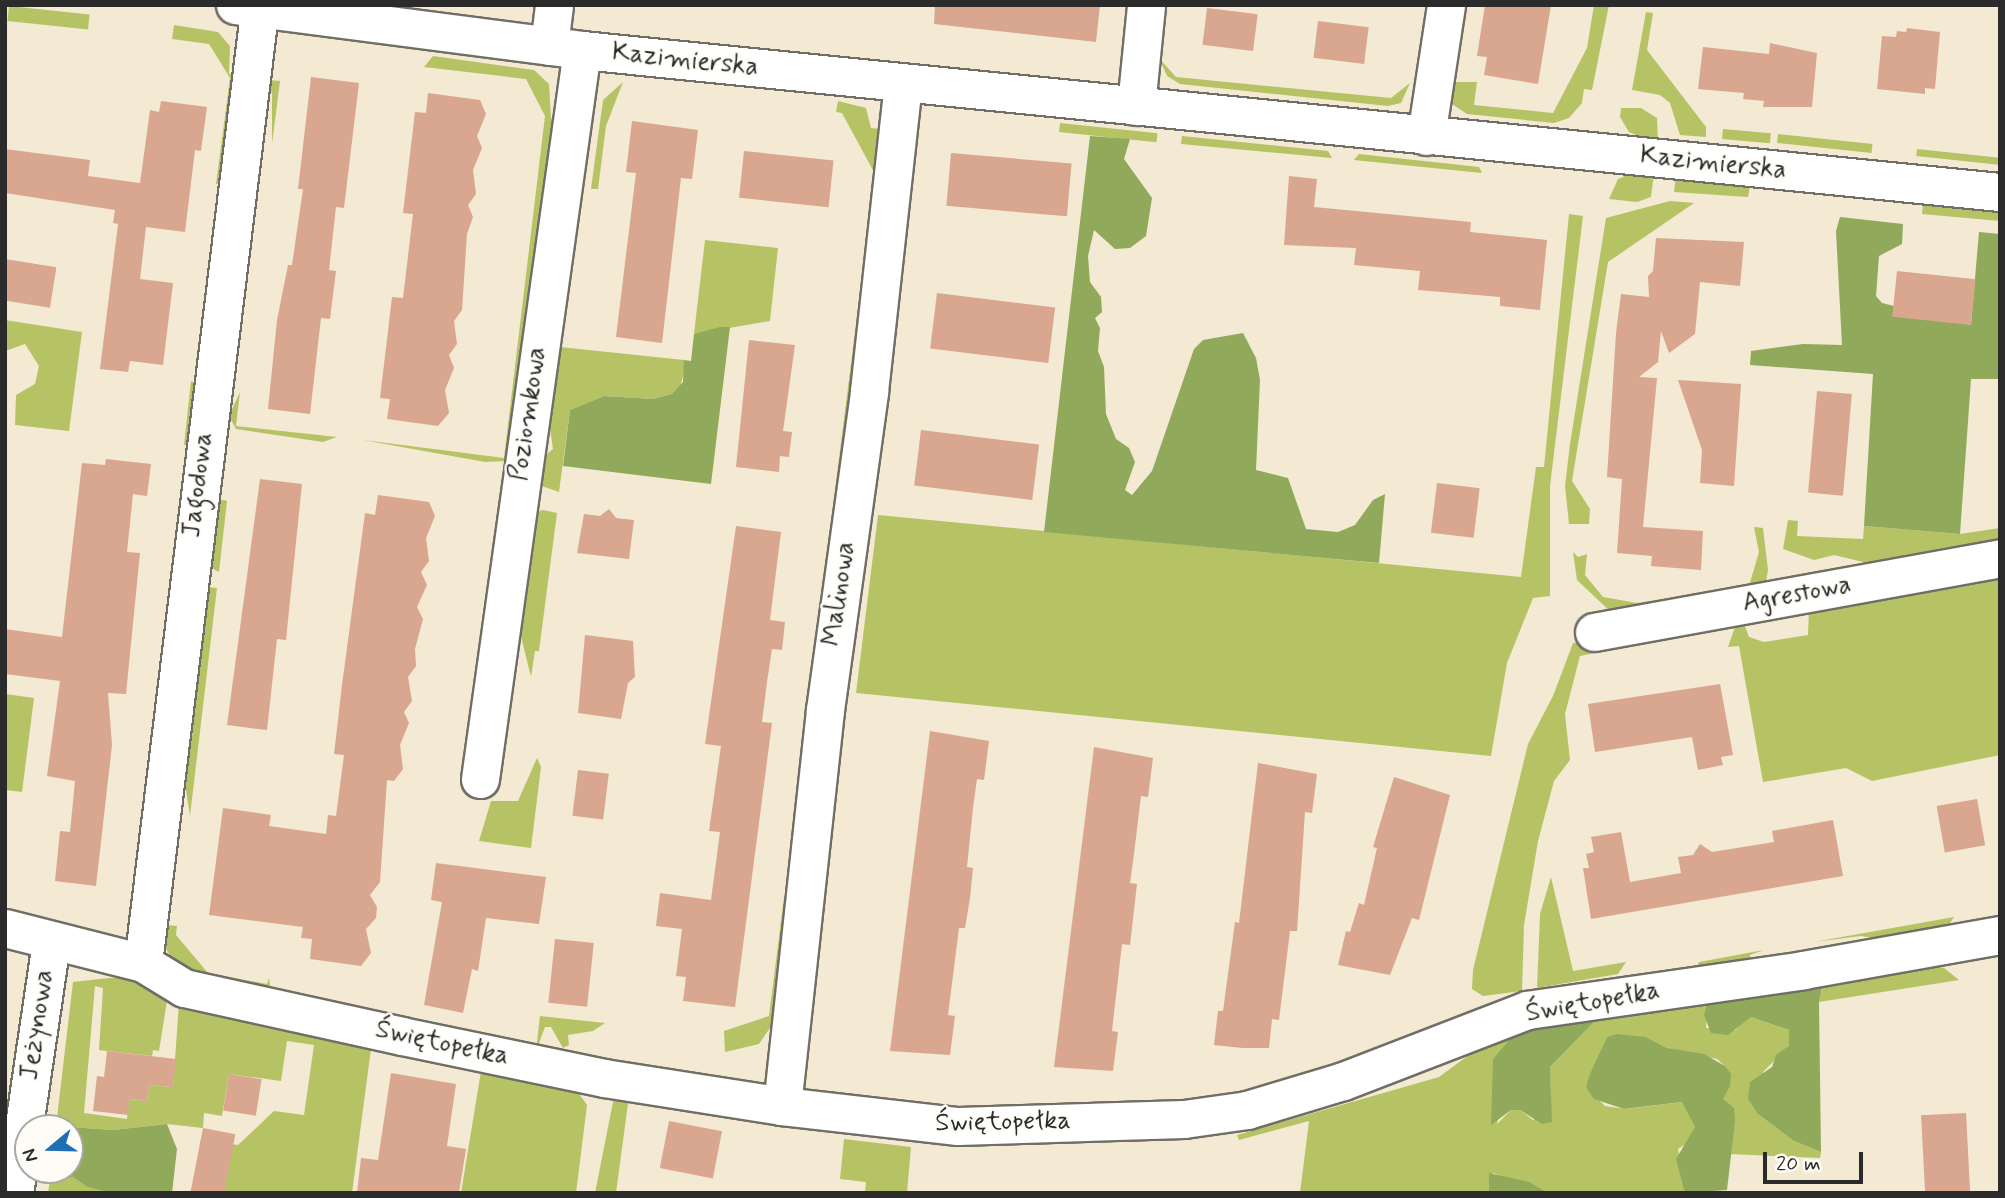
<!DOCTYPE html>
<meta charset="utf-8">
<style>
body{margin:0}
#map{position:relative;width:2005px;height:1198px;overflow:hidden;background:#f4e9d2;font-family:Mynerve,sans-serif}
div>[style]{position:absolute}
.green>*{inset:0;background:#b5c365;transform-origin:0 0}
.forest>*{inset:0;background:#90a95a}
.building>*{inset:0;background:#d9a690;transform-origin:0 0}
.roads{filter:drop-shadow(2px 0 #716e65) drop-shadow(-2px 0 #716e65) drop-shadow(0 2px #716e65) drop-shadow(0 -2px #716e65)}
.minor>*{height:37px;margin:-18.5px;padding:0 18.5px;transform-origin:18.5px;border-radius:18.5px;background:#fff}
span{translate:-50% -50%;white-space:nowrap;text-align:center;line-height:1.15;-webkit-text-stroke:5px #fdfcf7;paint-order:stroke}
.street-label{font-size:26px;color:#2b2b2b}
.frame{position:absolute;inset:0;border:7px solid #2b2b2b;pointer-events:none}
.north{position:absolute;left:14px;top:1114px;width:70px;height:70px;box-sizing:border-box;background:#fdfcf7;border:2px solid #a9a8a5;border-radius:50%;rotate:251deg;font-size:19px;font-weight:700;line-height:28px;text-align:center;color:#2b2b2b}
.north::after{content:'';display:block;margin:auto;width:24px;height:32px;background:#1f6fb2;clip-path:polygon(50% 0,100% 100%,50% 72%,0 100%)}
.scale{position:absolute;left:1763px;top:1152px;width:100px;height:32px;box-sizing:border-box;border:4px solid #2b2b2b;border-top:0;padding-left:9px;font-size:21px;line-height:24px;white-space:nowrap;color:#2b2b2b;-webkit-text-stroke:5px #fdfcf7;paint-order:stroke}
</style>
<div id="map">
<div class="green">
<div style="clip-path:polygon(1594px 5px,1609px 5px,1592px 90px,1584px 89px,1582px 103px,1569px 118px,1554px 123px,1467px 114px,1452px 104px,1452px 82px,1477px 82px,1474px 105px,1553px 113px,1587px 48px)"></div>
<div style="left:9px;top:6px;width:81px;height:15px;rotate:6deg"></div>
<div style="clip-path:polygon(1646px 12px,1653px 13px,1647px 50px,1706px 127px,1706px 137px,1680px 135px,1670px 103px,1660px 95px,1632px 90px)"></div>
<div style="clip-path:polygon(174px 25px,218px 32px,230px 46px,229px 74px,241px 75px,223px 183px,216px 184px,230px 78px,209px 44px,172px 39px)"></div>
<div style="clip-path:polygon(433px 56px,534px 70px,549px 84px,551px 118px,559px 119px,506px 461px,485px 462px,363px 440px,504px 458px,545px 116px,526px 79px,424px 67px)"></div>
<div style="clip-path:polygon(1159px 58px,1176px 77px,1391px 98px,1410px 83px,1401px 103px,1388px 106px,1180px 84px,1167px 76px)"></div>
<div style="clip-path:polygon(268px 80px,280px 81px,272px 144px,272px 94px)"></div>
<div style="clip-path:polygon(623px 82px,606px 126px,598px 189px,591px 189px,603px 100px)"></div>
<div style="clip-path:polygon(838px 101px,866px 108px,871px 128px,880px 129px,831px 569px,825px 569px,875px 174px,842px 113px,836px 112px)"></div>
<div style="clip-path:polygon(1621px 108px,1641px 108px,1657px 118px,1658px 144px,1629px 132px,1620px 117px)"></div>
<div style="left:1060px;top:123px;width:98px;height:9px;rotate:6deg"></div>
<div style="left:1723px;top:129px;width:48px;height:10px;rotate:5deg"></div>
<div style="left:1778px;top:134px;width:95px;height:9px;rotate:6deg"></div>
<div style="clip-path:polygon(1182px 136px,1328px 151px,1332px 158px,1181px 144px)"></div>
<div style="left:1917px;top:149px;width:83px;height:7px;rotate:6deg"></div>
<div style="clip-path:polygon(1359px 154px,1479px 167px,1482px 173px,1354px 160px)"></div>
<div style="clip-path:polygon(1635px 172px,1654px 173px,1651px 197px,1637px 202px,1609px 199px,1618px 179px)"></div>
<div style="clip-path:polygon(1676px 175px,1744px 182px,1750px 186px,1748px 197px,1674px 192px)"></div>
<div style="clip-path:polygon(1929px 199px,2000px 207px,2000px 221px,1922px 214px,1923px 203px)"></div>
<div style="clip-path:polygon(1670px 201px,1694px 203px,1608px 262px,1572px 481px,1590px 509px,1589px 524px,1569px 524px,1565px 486px,1570px 444px,1606px 218px)"></div>
<div style="clip-path:polygon(1569px 214px,1583px 216px,1550px 486px,1550px 596px,1533px 598px,1507px 663px,1491px 756px,856px 693px,878px 515px,1521px 577px,1536px 467px,1544px 467px)"></div>
<div style="clip-path:polygon(705px 240px,778px 248px,770px 321px,694px 334px)"></div>
<div style="clip-path:polygon(5px 320px,82px 332px,69px 431px,15px 425px,16px 395px,35px 384px,39px 366px,25px 344px,5px 351px)"></div>
<div style="clip-path:polygon(560px 347px,684px 360px,684px 372px,680px 388px,672px 394px,653px 399px,604px 396px,570px 410px,559px 492px,539px 485px,541px 459px,553px 449px,548px 415px)"></div>
<div style="clip-path:polygon(191px 381px,196px 384px,188px 445px,184px 445px)"></div>
<div style="clip-path:polygon(240px 392px,236px 426px,337px 437px,323px 442px,236px 429px,229px 416px)"></div>
<div style="clip-path:polygon(224px 500px,227px 501px,219px 572px,210px 567px,209px 547px,218px 501px)"></div>
<div style="clip-path:polygon(543px 510px,557px 513px,539px 651px,535px 651px,531px 677px,518px 624px,533px 513px)"></div>
<div style="clip-path:polygon(1788px 520px,1798px 521px,1797px 536px,1863px 539px,1864px 526px,1960px 534px,2000px 528px,2000px 545px,1871px 564px,1834px 555px,1814px 560px,1783px 549px)"></div>
<div style="clip-path:polygon(1754px 527px,1763px 528px,1768px 570px,1765px 588px,1613px 614px,1577px 580px,1573px 552px,1578px 557px,1587px 554px,1585px 575px,1603px 597px,1637px 603px,1749px 586px,1759px 552px)"></div>
<div style="clip-path:polygon(1989px 576px,2000px 577px,2000px 755px,1872px 781px,1846px 768px,1763px 782px,1739px 646px,1728px 647px,1736px 624px,1743px 621px,1749px 637px,1764px 642px,1808px 635px,1809px 608px)"></div>
<div style="clip-path:polygon(207px 587px,217px 588px,190px 816px,184px 777px,192px 737px)"></div>
<div style="clip-path:polygon(1595px 641px,1599px 652px,1580px 656px,1565px 714px,1570px 760px,1554px 781px,1538px 841px,1524px 925px,1522px 991px,1483px 996px,1472px 989px,1473px 970px,1528px 744px,1553px 696px,1573px 643px)"></div>
<div style="clip-path:polygon(5px 694px,34px 698px,22px 792px,5px 790px)"></div>
<div style="clip-path:polygon(537px 758px,541px 767px,531px 848px,479px 841px,491px 801px,518px 801px)"></div>
<div style="clip-path:polygon(1551px 877px,1573px 971px,1626px 962px,1618px 974px,1537px 988px,1540px 914px)"></div>
<div style="clip-path:polygon(784px 897px,792px 898px,772px 1025px,759px 1044px,725px 1052px,724px 1031px,769px 1016px)"></div>
<div style="clip-path:polygon(1954px 917px,1948px 926px,1886px 940px,1861px 936px,1814px 942px)"></div>
<div style="clip-path:polygon(167px 925px,177px 926px,176px 935px,208px 973px,267px 984px,269px 978px,270px 986px,259px 990px,179px 969px,166px 949px)"></div>
<div style="clip-path:polygon(1764px 950px,1750px 955px,1749px 961px,1696px 969px,1699px 962px)"></div>
<div style="clip-path:polygon(evenodd,1931px 966px,1944px 968px,1959px 980px,1819px 1002px,1823px 984px,1708px 1002px,1706px 1028px,1736px 1030px,1743px 1019px,1751px 1017px,1789px 1030px,1789px 1046px,1763px 1072px,1758px 1114px,1794px 1141px,1821px 1152px,1820px 1158px,1729px 1154px,1735px 1121px,1723px 1099px,1725px 1066px,1717px 1059px,1667px 1048px,1646px 1037px,1607px 1037px,1586px 1087px,1605px 1106px,1625px 1109px,1683px 1102px,1695px 1127px,1689px 1142px,1678px 1149px,1685px 1193px,1548px 1193px,1493px 1173px,1489px 1193px,1300px 1193px,1309px 1121px,1239px 1140px,1237px 1135px,1439px 1077px,1499px 1033px,1931px 966px,1596px 1020px,1550px 1067px,1551px 1109px,1533px 1120px,1520px 1110px,1511px 1110px,1497px 1124px,1517px 1032px,1596px 1020px)"></div>
<div style="clip-path:polygon(evenodd,109px 978px,123px 978px,160px 994px,372px 1041px,352px 1193px,193px 1193px,201px 1139px,238px 1145px,274px 1111px,304px 1115px,314px 1045px,287px 1041px,281px 1081px,229px 1074px,222px 1116px,204px 1113px,203px 1128px,167px 1124px,113px 1130px,56px 1126px,73px 982px,109px 978px,95px 986px,103px 988px,99px 1050px,107px 1051px,152px 1056px,153px 1050px,159px 1051px,167px 1001px,179px 1003px,173px 1087px,149px 1085px,147px 1101px,129px 1099px,127px 1119px,84px 1113px,95px 986px)"></div>
<div style="clip-path:polygon(540px 1016px,605px 1023px,593px 1031px,568px 1035px,569px 1045px,563px 1048px,551px 1027px,545px 1027px,536px 1051px)"></div>
<div style="clip-path:polygon(482px 1065px,573px 1085px,587px 1105px,576px 1193px,461px 1193px)"></div>
<div style="clip-path:polygon(629px 1096px,616px 1193px,595px 1193px,614px 1097px)"></div>
<div style="clip-path:polygon(844px 1139px,911px 1147px,907px 1193px,865px 1193px,866px 1182px,840px 1179px)"></div>
<div style="clip-path:polygon(62px 1177px,73px 1177px,87px 1187px,112px 1193px,48px 1193px,50px 1180px)"></div>
</div>
<div class="forest">
<div style="clip-path:polygon(1090px 136px,1130px 139px,1124px 159px,1152px 198px,1146px 236px,1130px 248px,1115px 249px,1094px 230px,1088px 256px,1090px 282px,1101px 297px,1102px 312px,1095px 318px,1100px 328px,1098px 351px,1104px 367px,1106px 414px,1116px 439px,1129px 448px,1135px 462px,1125px 490px,1132px 495px,1152px 471px,1194px 349px,1203px 340px,1243px 333px,1256px 358px,1260px 380px,1256px 470px,1288px 478px,1306px 529px,1338px 532px,1355px 525px,1373px 500px,1385px 494px,1379px 563px,1044px 532px)"></div>
<div style="clip-path:polygon(1840px 217px,1903px 224px,1902px 244px,1879px 256px,1876px 296px,1882px 303px,1971px 325px,1979px 232px,2000px 234px,2000px 379px,1971px 379px,1960px 534px,1864px 526px,1873px 374px,1750px 365px,1751px 351px,1803px 344px,1842px 345px,1836px 231px)"></div>
<div style="clip-path:polygon(720px 327px,730px 327px,711px 484px,563px 466px,570px 410px,604px 396px,653px 399px,672px 394px,683px 382px,684px 360px,691px 361px,694px 334px)"></div>
<div style="clip-path:polygon(1823px 983px,1819px 1002px,1821px 1152px,1794px 1141px,1758px 1114px,1748px 1099px,1750px 1082px,1772px 1067px,1776px 1055px,1789px 1046px,1789px 1030px,1751px 1017px,1728px 1035px,1711px 1033px,1704px 1015px,1708px 1001px)"></div>
<div style="clip-path:polygon(1597px 1019px,1550px 1067px,1552px 1122px,1542px 1124px,1520px 1110px,1511px 1110px,1491px 1125px,1493px 1059px,1517px 1031px)"></div>
<div style="clip-path:polygon(1617px 1034px,1646px 1037px,1667px 1048px,1704px 1054px,1725px 1066px,1731px 1074px,1730px 1086px,1723px 1099px,1734px 1108px,1735px 1121px,1727px 1190px,1685px 1193px,1676px 1159px,1695px 1127px,1682px 1102px,1624px 1109px,1594px 1099px,1586px 1087px,1590px 1074px,1607px 1037px)"></div>
<div style="clip-path:polygon(167px 1124px,177px 1149px,172px 1193px,112px 1193px,87px 1187px,73px 1177px,50px 1180px,51px 1170px,70px 1170px,70px 1128px,56px 1126px,113px 1130px)"></div>
<div style="clip-path:polygon(1489px 1173px,1529px 1182px,1548px 1193px,1489px 1193px)"></div>
</div>
<div class="building">
<div style="clip-path:polygon(935px 5px,1100px 5px,1096px 42px,934px 24px)"></div>
<div style="clip-path:polygon(1485px 5px,1551px 5px,1538px 84px,1484px 75px,1487px 57px,1477px 56px)"></div>
<div style="left:1207px;top:8px;width:51px;height:37px;rotate:7deg"></div>
<div style="left:1318px;top:21px;width:51px;height:37px;rotate:7deg"></div>
<div style="clip-path:polygon(1907px 28px,1940px 32px,1935px 89px,1925px 88px,1925px 94px,1877px 89px,1882px 36px,1896px 37px,1897px 31px,1906px 32px)"></div>
<div style="clip-path:polygon(1770px 43px,1817px 53px,1812px 107px,1763px 107px,1764px 101px,1743px 99px,1744px 93px,1698px 89px,1703px 47px,1769px 54px)"></div>
<div style="clip-path:polygon(311px 77px,359px 83px,344px 208px,336px 207px,329px 270px,336px 271px,330px 319px,321px 318px,310px 414px,268px 409px,277px 320px,288px 265px,292px 265px,303px 189px,298px 189px)"></div>
<div style="clip-path:polygon(428px 93px,480px 100px,486px 114px,477px 136px,482px 148px,473px 170px,476px 194px,468px 205px,473px 217px,467px 234px,462px 310px,454px 321px,457px 344px,449px 355px,454px 368px,445px 390px,449px 413px,438px 426px,387px 419px,390px 399px,380px 398px,392px 297px,403px 298px,413px 214px,403px 213px,415px 112px,426px 113px)"></div>
<div style="clip-path:polygon(161px 101px,207px 107px,201px 151px,195px 150px,185px 232px,146px 227px,140px 279px,173px 283px,163px 365px,130px 361px,128px 372px,100px 369px,118px 224px,113px 223px,115px 210px,5px 193px,5px 149px,90px 160px,88px 176px,140px 183px,150px 110px,159px 112px)"></div>
<div style="clip-path:polygon(632px 121px,698px 130px,692px 179px,681px 178px,662px 343px,616px 337px,636px 173px,626px 172px)"></div>
<div style="left:744px;top:151px;width:90px;height:47px;rotate:6deg"></div>
<div style="left:951px;top:153px;width:121px;height:53px;rotate:5deg"></div>
<div style="clip-path:polygon(1289px 176px,1317px 179px,1314px 207px,1471px 222px,1470px 232px,1547px 240px,1540px 310px,1500px 306px,1500px 297px,1418px 290px,1420px 271px,1354px 265px,1356px 248px,1284px 245px)"></div>
<div style="clip-path:polygon(1656px 238px,1744px 242px,1740px 286px,1700px 282px,1695px 334px,1669px 353px,1661px 331px,1658px 362px,1639px 377px,1657px 378px,1643px 527px,1703px 531px,1701px 570px,1651px 566px,1652px 556px,1617px 553px,1622px 479px,1607px 477px,1616px 333px,1621px 294px,1649px 297px,1648px 276px,1653px 271px)"></div>
<div style="left:5px;top:259px;width:52px;height:41px;rotate:9deg"></div>
<div style="left:1897px;top:271px;width:79px;height:46px;rotate:6deg"></div>
<div style="left:937px;top:293px;width:119px;height:56px;rotate:7deg"></div>
<div style="clip-path:polygon(749px 340px,795px 345px,783px 431px,792px 432px,789px 457px,780px 456px,779px 472px,736px 467px)"></div>
<div style="clip-path:polygon(1678px 380px,1741px 384px,1734px 486px,1700px 483px,1702px 450px)"></div>
<div style="left:1817px;top:391px;width:35px;height:102px;rotate:5deg"></div>
<div style="left:921px;top:430px;width:119px;height:56px;rotate:7deg"></div>
<div style="clip-path:polygon(106px 459px,151px 464px,147px 496px,133px 494px,127px 552px,140px 553px,126px 694px,108px 693px,112px 745px,96px 886px,55px 881px,60px 831px,70px 832px,75px 781px,47px 776px,60px 681px,5px 674px,5px 629px,62px 637px,82px 463px,105px 465px)"></div>
<div style="clip-path:polygon(260px 479px,302px 484px,286px 640px,277px 639px,267px 730px,227px 725px)"></div>
<div style="left:1437px;top:483px;width:43px;height:50px;rotate:7deg"></div>
<div style="clip-path:polygon(378px 495px,429px 502px,435px 516px,426px 538px,429px 561px,421px 572px,427px 585px,417px 607px,423px 619px,415px 649px,416px 666px,408px 677px,412px 701px,404px 712px,409px 723px,400px 745px,403px 769px,394px 781px,387px 780px,380px 882px,370px 895px,377px 907px,376px 918px,366px 929px,371px 953px,361px 966px,310px 959px,312px 939px,301px 938px,303px 927px,209px 915px,223px 808px,271px 815px,269px 826px,326px 834px,328px 815px,336px 816px,344px 755px,334px 754px,342px 685px,365px 513px,375px 515px)"></div>
<div style="clip-path:polygon(609px 509px,616px 518px,634px 520px,629px 559px,577px 553px,584px 514px,600px 516px)"></div>
<div style="clip-path:polygon(736px 526px,781px 532px,770px 620px,785px 622px,782px 650px,772px 649px,767px 682px,762px 722px,772px 723px,735px 1007px,683px 1001px,686px 977px,676px 976px,682px 929px,656px 926px,660px 893px,711px 900px,720px 832px,709px 831px,721px 746px,705px 744px)"></div>
<div style="clip-path:polygon(585px 635px,633px 641px,635px 677px,628px 683px,621px 719px,578px 713px)"></div>
<div style="clip-path:polygon(1720px 684px,1733px 755px,1721px 757px,1723px 765px,1698px 770px,1692px 737px,1595px 752px,1588px 704px)"></div>
<div style="clip-path:polygon(930px 731px,989px 741px,984px 780px,977px 779px,973px 808px,967px 867px,973px 868px,970px 898px,965px 928px,959px 928px,948px 1015px,955px 1016px,950px 1055px,890px 1051px)"></div>
<div style="clip-path:polygon(1094px 747px,1153px 758px,1148px 797px,1141px 796px,1134px 854px,1130px 883px,1137px 884px,1130px 945px,1122px 944px,1112px 1031px,1118px 1032px,1113px 1071px,1054px 1067px)"></div>
<div style="clip-path:polygon(1258px 763px,1317px 774px,1312px 813px,1305px 812px,1297px 931px,1290px 931px,1279px 1020px,1272px 1019px,1269px 1048px,1243px 1048px,1214px 1045px,1218px 1011px,1223px 1011px,1235px 922px,1239px 923px)"></div>
<div style="left:578px;top:770px;width:31px;height:46px;rotate:7deg"></div>
<div style="clip-path:polygon(1394px 777px,1450px 795px,1419px 920px,1412px 918px,1390px 975px,1338px 965px,1346px 931px,1350px 932px,1359px 903px,1364px 905px,1377px 848px,1373px 847px)"></div>
<div style="left:1977px;top:799px;width:47px;height:41px;rotate:80deg"></div>
<div style="clip-path:polygon(1833px 820px,1843px 876px,1591px 919px,1583px 868px,1589px 868px,1586px 854px,1594px 852px,1591px 837px,1621px 832px,1630px 882px,1681px 873px,1678px 857px,1693px 855px,1700px 844px,1712px 852px,1774px 842px,1772px 831px)"></div>
<div style="clip-path:polygon(436px 863px,546px 877px,539px 924px,486px 918px,478px 971px,472px 969px,463px 1013px,424px 1005px,442px 902px,431px 900px)"></div>
<div style="left:555px;top:939px;width:39px;height:64px;rotate:6deg"></div>
<div style="clip-path:polygon(107px 1051px,176px 1059px,173px 1087px,149px 1085px,147px 1101px,129px 1099px,128px 1115px,93px 1111px,97px 1076px,104px 1077px)"></div>
<div style="clip-path:polygon(391px 1073px,456px 1084px,447px 1146px,466px 1149px,459px 1193px,357px 1193px,361px 1158px,378px 1160px)"></div>
<div style="left:229px;top:1074px;width:33px;height:37px;rotate:9deg"></div>
<div style="left:1966px;top:1113px;width:80px;height:45px;rotate:87deg"></div>
<div style="left:669px;top:1121px;width:54px;height:48px;rotate:11deg"></div>
<div style="left:203px;top:1128px;width:33px;height:66px;rotate:11deg"></div>
</div>
<div class="roads">
<div class="minor">
<div style="left:235px;top:5px;width:350px;rotate:7.4deg"></div>
<div style="left:582px;top:50px;width:1425px;rotate:5.72deg"></div>
<div style="left:549px;top:46px;width:41px;rotate:-83deg"></div>
<div style="left:1136px;top:106px;width:101px;rotate:-84.3deg"></div>
<div style="left:1426px;top:136px;width:133px;rotate:-81.3deg"></div>
<div style="left:1594px;top:632px;width:413px;rotate:-10.3deg"></div>
<div style="left:480px;top:779px;width:736px;rotate:-82.04deg"></div>
<div style="left:5px;top:928px;width:142px;rotate:14.2deg"></div>
<div style="left:143px;top:963px;width:48px;rotate:31.4deg"></div>
<div style="left:184px;top:988px;width:223px;rotate:12.4deg"></div>
<div style="left:402px;top:1036px;width:206px;rotate:11.7deg"></div>
<div style="left:604px;top:1078px;width:180px;rotate:8.9deg"></div>
<div style="left:782px;top:1106px;width:177px;rotate:6.5deg"></div>
<div style="left:958px;top:1126px;width:226px;rotate:-1.8deg"></div>
<div style="left:1184px;top:1119px;width:64px;rotate:-8.1deg"></div>
<div style="left:1247px;top:1110px;width:100px;rotate:-16.8deg"></div>
<div style="left:1343px;top:1081px;width:197px;rotate:-21.1deg"></div>
<div style="left:1527px;top:1010px;width:279px;rotate:-8.2deg"></div>
<div style="left:1803px;top:970px;width:200px;rotate:-10.1deg"></div>
<div style="left:143px;top:963px;width:965px;rotate:-83.04deg"></div>
<div style="left:782px;top:1106px;width:398px;rotate:-83.8deg"></div>
<div style="left:825px;top:710px;width:322px;rotate:-82.1deg"></div>
<div style="left:869px;top:391px;width:310px;rotate:-83.7deg"></div>
<div style="left:14px;top:1193px;width:255px;rotate:-81.6deg"></div>
</div>
</div>
<div class="street-label">
<span style="left:685px;top:61px;rotate:6deg">Kazimierska</span>
<span style="left:1713px;top:164px;rotate:6deg">Kazimierska</span>
<span style="left:529px;top:414px;rotate:-82deg">Poziomkowa</span>
<span style="left:199px;top:485px;rotate:-83deg">Jagodowa</span>
<span style="left:840px;top:594px;rotate:-82deg">Malinowa</span>
<span style="left:1797px;top:595px;rotate:-10deg">Agrestowa</span>
<span style="left:1593px;top:1003px;rotate:-10deg">Świętopełka</span>
<span style="left:38px;top:1025px;rotate:-82deg">Jeżynowa</span>
<span style="left:442px;top:1044px;rotate:12deg">Świętopełka</span>
<span style="left:1003px;top:1123px;rotate:-1deg">Świętopełka</span>
</div>
<div class="frame"></div>
<div class="north">N</div>
<div class="scale">20 m</div>
</div>
